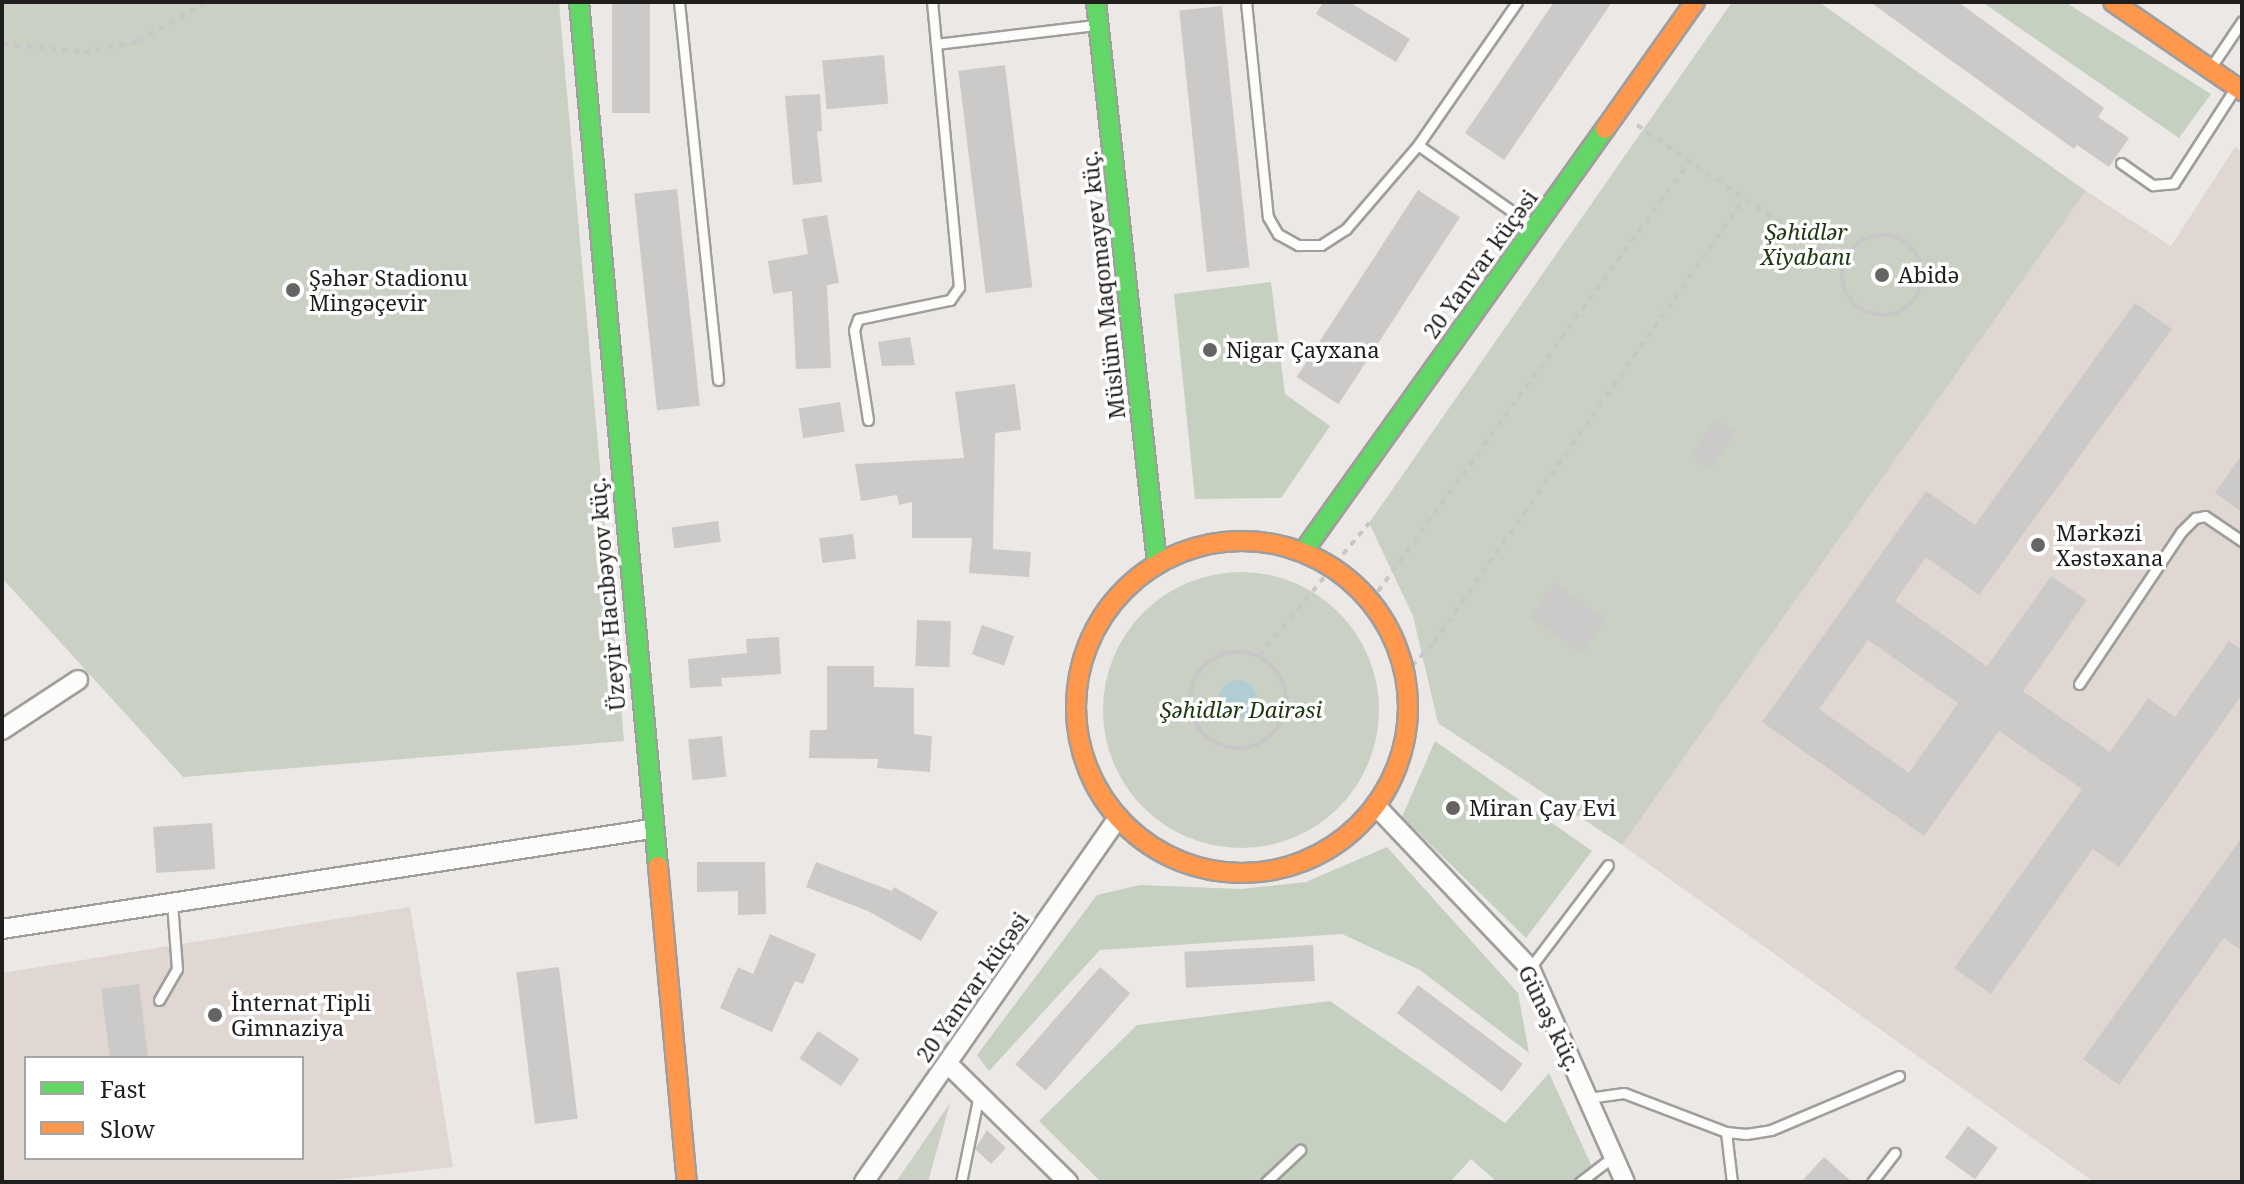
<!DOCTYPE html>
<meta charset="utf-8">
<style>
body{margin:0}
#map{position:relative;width:2244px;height:1184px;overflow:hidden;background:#ebe8e6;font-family:"Noto Serif",serif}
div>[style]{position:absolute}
.built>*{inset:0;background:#e0d7d2}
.green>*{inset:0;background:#cad1c4}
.round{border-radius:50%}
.forest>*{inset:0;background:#c6d0c0}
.water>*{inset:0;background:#b2ccd4}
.building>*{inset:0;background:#cccac8;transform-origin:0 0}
.path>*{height:4px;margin-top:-2px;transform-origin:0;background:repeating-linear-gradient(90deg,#c8c6c6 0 6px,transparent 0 12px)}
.path>.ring{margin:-2px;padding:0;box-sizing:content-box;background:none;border:4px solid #c8c6c6;border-radius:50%}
.roads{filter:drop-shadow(2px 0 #a09e9c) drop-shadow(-2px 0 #a09e9c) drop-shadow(0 2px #a09e9c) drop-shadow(0 -2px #a09e9c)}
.lane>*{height:9px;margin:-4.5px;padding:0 4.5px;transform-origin:4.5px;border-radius:4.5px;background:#fcfcfb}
.street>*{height:18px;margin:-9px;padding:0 9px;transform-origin:9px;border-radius:9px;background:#fcfcfb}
.fast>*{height:18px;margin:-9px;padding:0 9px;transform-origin:9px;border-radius:9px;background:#63d668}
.slow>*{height:18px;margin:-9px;padding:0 9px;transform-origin:9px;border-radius:9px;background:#ff974d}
.slow>.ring{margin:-9px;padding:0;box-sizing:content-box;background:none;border:18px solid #ff974d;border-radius:50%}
.dots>*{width:22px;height:22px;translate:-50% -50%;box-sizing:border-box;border:4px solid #fff;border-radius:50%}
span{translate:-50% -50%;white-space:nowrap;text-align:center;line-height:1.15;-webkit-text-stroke:7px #fff;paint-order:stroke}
.park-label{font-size:22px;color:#1d390f;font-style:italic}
.street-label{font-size:22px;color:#201e1c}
.poi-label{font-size:22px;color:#201e1c}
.left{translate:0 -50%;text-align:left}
.frame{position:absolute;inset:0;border:4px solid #201e1c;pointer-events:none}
.legend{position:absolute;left:24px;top:1056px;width:280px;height:104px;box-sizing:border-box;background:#fff;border:2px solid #a6a5a4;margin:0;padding:10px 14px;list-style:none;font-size:24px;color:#201e1c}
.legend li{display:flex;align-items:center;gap:16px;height:40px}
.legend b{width:40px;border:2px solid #a6a5a4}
</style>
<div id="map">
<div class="built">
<div style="clip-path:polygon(2235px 147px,2242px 151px,2242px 1182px,2094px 1182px,1622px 845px,2086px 191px,2171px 246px)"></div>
<div style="clip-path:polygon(evenodd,410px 907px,453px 1167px,315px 1182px,2px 1182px,2px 973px,410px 907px,26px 1058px,302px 1058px,302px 1158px,26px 1158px,26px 1058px)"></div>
</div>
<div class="green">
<div style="clip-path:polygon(2px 2px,559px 2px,624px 741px,183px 777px,2px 578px)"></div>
<div style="clip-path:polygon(1732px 2px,1819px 2px,2086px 191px,1622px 845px,1438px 723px,1413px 616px,1369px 523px)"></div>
<div class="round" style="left:1103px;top:572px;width:276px;height:276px"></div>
<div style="clip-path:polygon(950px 1103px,928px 1182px,896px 1182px)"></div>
</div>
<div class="forest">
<div style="clip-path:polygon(1982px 2px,2065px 2px,2211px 94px,2179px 138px)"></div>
<div style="clip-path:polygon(1271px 282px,1285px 394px,1330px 426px,1281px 498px,1195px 499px,1174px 294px)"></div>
<div style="clip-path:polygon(1435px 741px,1592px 851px,1526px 938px,1402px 817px)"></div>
<div style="clip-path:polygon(1387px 847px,1518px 993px,1529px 1053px,1420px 970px,1342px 934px,1100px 950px,989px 1071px,977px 1055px,1097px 895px,1140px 885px,1241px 889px,1306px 882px)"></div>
<div style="clip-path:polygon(1330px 1001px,1505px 1123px,1549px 1073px,1599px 1182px,1497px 1182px,1471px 1159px,1450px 1182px,1101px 1182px,1039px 1121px,1137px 1025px)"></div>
</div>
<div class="water">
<div class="round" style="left:1219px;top:680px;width:38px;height:38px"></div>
</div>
<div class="building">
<div style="left:612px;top:2px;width:38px;height:111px"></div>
<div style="clip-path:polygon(1323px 2px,1349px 2px,1410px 39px,1396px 62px,1316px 14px)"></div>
<div style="clip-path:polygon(1554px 2px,1612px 2px,1504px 160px,1465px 133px)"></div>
<div style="clip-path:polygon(1870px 2px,1958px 2px,2104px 108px,2098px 117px,2129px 138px,2109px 167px,2077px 145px,2074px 149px)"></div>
<div style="left:1222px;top:6px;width:263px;height:43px;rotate:84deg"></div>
<div style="left:884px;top:55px;width:49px;height:62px;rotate:85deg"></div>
<div style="left:1005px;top:65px;width:224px;height:47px;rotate:83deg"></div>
<div style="clip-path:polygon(820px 94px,822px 131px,817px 132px,822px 182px,793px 185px,785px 96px)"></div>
<div style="left:677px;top:189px;width:218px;height:43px;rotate:84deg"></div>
<div style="left:1418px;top:190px;width:50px;height:223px;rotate:33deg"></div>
<div style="clip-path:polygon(827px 215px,839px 283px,827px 285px,831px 368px,796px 369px,792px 291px,773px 294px,768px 261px,808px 254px,802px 219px)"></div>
<div style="clip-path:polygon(evenodd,2135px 303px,2172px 329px,1979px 595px,1926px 557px,1895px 601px,1987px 666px,2051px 576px,2087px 600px,2023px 691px,2110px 752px,2148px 698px,2175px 717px,2229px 641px,2242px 650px,2242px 695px,2119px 867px,2093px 849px,1991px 994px,1954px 968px,2082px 789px,1999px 731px,1924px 836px,1762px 722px,1926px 491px,1975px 525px,2135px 303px,1868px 640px,1958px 703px,1909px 773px,1819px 709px,1868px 640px)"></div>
<div style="clip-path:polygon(910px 337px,915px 365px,882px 366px,878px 342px)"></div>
<div style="clip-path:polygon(1015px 384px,1021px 430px,995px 433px,993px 549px,1031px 552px,1029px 577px,969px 573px,972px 538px,912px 538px,912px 502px,899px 505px,897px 495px,861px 501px,855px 464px,964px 458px,955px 392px)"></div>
<div style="left:840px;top:402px;width:30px;height:42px;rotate:81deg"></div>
<div style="left:1716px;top:419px;width:24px;height:45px;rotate:35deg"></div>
<div style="clip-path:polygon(2242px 455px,2242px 512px,2215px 493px)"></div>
<div style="left:718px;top:521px;width:21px;height:47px;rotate:82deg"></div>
<div style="left:853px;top:534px;width:25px;height:34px;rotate:83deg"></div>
<div style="left:1554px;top:583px;width:63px;height:42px;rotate:35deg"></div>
<div style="left:917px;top:620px;width:34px;height:46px;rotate:2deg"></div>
<div style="left:982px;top:625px;width:34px;height:31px;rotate:19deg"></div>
<div style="clip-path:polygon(779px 637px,781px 674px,721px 678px,722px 686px,690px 688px,688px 659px,747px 653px,746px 639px)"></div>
<div style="clip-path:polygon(827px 666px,874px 666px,874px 687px,914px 688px,914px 734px,932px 736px,930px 772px,877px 768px,878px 759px,809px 758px,810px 730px,827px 730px)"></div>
<div style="left:722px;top:736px;width:41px;height:34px;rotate:84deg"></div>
<div style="left:212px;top:823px;width:46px;height:59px;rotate:86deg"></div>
<div style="clip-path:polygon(2242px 837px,2242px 951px,2224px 938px,2119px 1085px,2083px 1059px)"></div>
<div style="clip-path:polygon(697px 862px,765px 862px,766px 914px,738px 915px,738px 891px,697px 892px)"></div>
<div style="clip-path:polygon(816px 862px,892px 891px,894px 887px,938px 912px,921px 941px,868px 911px,806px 887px)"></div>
<div style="clip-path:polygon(770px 934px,816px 954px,803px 984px,795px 981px,772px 1032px,720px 1008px,738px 967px,753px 974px)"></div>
<div style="left:1313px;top:945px;width:36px;height:129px;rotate:87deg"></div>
<div style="left:559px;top:967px;width:153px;height:43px;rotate:83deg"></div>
<div style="left:1100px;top:967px;width:40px;height:129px;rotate:41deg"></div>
<div style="left:139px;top:984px;width:75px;height:38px;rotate:83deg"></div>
<div style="left:1418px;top:985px;width:131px;height:35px;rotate:37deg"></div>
<div style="left:818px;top:1031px;width:50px;height:33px;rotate:34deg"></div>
<div style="left:1968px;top:1126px;width:37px;height:39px;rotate:36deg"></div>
<div style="clip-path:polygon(987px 1130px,1006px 1148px,991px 1164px,975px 1149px)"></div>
<div style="clip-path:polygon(1824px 1157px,1852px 1182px,1801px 1182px)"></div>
</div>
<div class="path">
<div style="left:2px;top:44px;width:82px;rotate:5.6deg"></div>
<div style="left:84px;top:52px;width:55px;rotate:-10.5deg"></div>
<div style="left:138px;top:42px;width:79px;rotate:-30.5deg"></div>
<div style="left:1637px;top:125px;width:250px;rotate:34.4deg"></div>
<div class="ring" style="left:1842px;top:235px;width:76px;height:76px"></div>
<div style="left:1371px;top:601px;width:543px;rotate:-54.06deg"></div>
<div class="ring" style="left:1190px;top:652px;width:92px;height:92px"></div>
<div style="left:1259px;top:656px;width:173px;rotate:-50.4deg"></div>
<div style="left:1404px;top:675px;width:45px;rotate:-47.7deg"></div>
<div style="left:1434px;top:642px;width:541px;rotate:-55.02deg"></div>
</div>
<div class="roads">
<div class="lane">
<div style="left:679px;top:2px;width:380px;rotate:84.1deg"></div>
<div style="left:1246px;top:2px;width:216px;rotate:84.2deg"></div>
<div style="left:1268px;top:217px;width:20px;rotate:60deg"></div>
<div style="left:1278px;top:234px;width:23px;rotate:29deg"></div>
<div style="left:1298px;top:245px;width:23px"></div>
<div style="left:1321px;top:245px;width:30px;rotate:-33deg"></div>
<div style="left:1346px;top:229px;width:111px;rotate:-49.4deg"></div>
<div style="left:1418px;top:145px;width:174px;rotate:-55.3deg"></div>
<div style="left:936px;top:44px;width:160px;rotate:-6.8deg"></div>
<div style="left:2211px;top:67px;width:55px;rotate:-56deg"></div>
<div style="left:1418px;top:145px;width:141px;rotate:35.2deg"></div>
<div style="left:2121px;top:163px;width:39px;rotate:35deg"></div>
<div style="left:2153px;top:185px;width:21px;rotate:-5deg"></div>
<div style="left:2174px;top:183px;width:111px;rotate:-57.2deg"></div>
<div style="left:868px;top:420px;width:91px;rotate:-98.8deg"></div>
<div style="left:854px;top:330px;width:12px;rotate:-70deg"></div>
<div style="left:858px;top:319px;width:94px;rotate:-11.7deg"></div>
<div style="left:950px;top:300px;width:16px;rotate:-55deg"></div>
<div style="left:959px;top:287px;width:286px;rotate:-95.4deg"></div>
<div style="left:2079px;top:684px;width:183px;rotate:-56.1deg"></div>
<div style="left:2181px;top:532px;width:20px;rotate:-45deg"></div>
<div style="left:2195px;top:518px;width:10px;rotate:-11deg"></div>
<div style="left:2205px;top:516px;width:45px;rotate:34deg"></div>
<div style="left:1530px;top:968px;width:129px;rotate:-52.9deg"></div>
<div style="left:159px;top:1000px;width:36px;rotate:-60deg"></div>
<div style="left:177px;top:969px;width:66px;rotate:-94.3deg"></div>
<div style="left:1588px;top:1098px;width:36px;rotate:-8deg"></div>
<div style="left:1624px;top:1093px;width:109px;rotate:20.9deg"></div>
<div style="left:1726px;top:1132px;width:20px;rotate:6deg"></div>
<div style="left:1746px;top:1134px;width:25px;rotate:-9deg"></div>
<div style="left:1771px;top:1130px;width:139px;rotate:-22.9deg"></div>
<div style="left:1726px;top:1132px;width:50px;rotate:83.2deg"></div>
<div style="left:961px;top:1182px;width:90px;rotate:-78.4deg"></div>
<div style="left:1266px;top:1182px;width:47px;rotate:-43.3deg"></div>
<div style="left:1580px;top:1182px;width:43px;rotate:-37.4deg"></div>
<div style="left:1872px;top:1182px;width:37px;rotate:-52deg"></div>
</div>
<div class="street">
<div style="left:2px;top:730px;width:91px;rotate:-33.3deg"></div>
<div style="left:1376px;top:806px;width:224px;rotate:46.5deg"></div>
<div style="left:1530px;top:968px;width:234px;rotate:66.1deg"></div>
<div style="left:2px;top:929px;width:657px;rotate:-8.76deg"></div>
<div style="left:949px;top:1065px;width:167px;rotate:44.5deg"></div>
<div style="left:864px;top:1182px;width:444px;rotate:-55.1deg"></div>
</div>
<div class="fast">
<div style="left:579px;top:2px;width:868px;rotate:84.78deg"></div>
<div style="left:1096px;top:2px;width:564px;rotate:83.79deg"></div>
<div style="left:1303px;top:552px;width:520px;rotate:-54.48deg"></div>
</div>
<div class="slow">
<div style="left:2113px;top:2px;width:157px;rotate:34.6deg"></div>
<div style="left:1605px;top:129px;width:156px;rotate:-54.7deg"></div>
<div class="ring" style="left:1076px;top:541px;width:314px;height:314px"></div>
<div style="left:658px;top:866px;width:317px;rotate:84.8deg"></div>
</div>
</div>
<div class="dots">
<div style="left:1882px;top:275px;background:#676563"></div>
<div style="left:293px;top:290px;background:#676563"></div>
<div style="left:1210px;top:350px;background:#676563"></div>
<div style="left:2038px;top:545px;background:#676563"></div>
<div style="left:1453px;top:808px;background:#676563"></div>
<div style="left:215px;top:1015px;background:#676563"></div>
</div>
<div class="park-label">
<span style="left:1806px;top:244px">Şəhidlər<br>Xiyabanı</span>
<span style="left:1241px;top:710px">Şəhidlər Dairəsi</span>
</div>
<div class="street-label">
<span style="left:1480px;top:264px;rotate:-54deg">20 Yanvar küçəsi</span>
<span style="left:1103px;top:285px;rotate:-96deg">Müslüm Maqomayev küç.</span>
<span style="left:607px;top:594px;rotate:-95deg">Üzeyir Hacıbəyov küç.</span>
<span style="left:972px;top:987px;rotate:-55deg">20 Yanvar küçəsi</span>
<span style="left:1550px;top:1018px;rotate:64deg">Günəş küç.</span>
</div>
<div class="poi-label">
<span class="left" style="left:1898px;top:275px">Abidə</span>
<span class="left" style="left:309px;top:290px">Şəhər Stadionu<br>Mingəçevir</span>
<span class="left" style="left:1226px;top:350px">Nigar Çayxana</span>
<span class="left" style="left:2056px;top:545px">Mərkəzi<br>Xəstəxana</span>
<span class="left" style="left:1469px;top:808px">Miran Çay Evi</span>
<span class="left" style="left:231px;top:1015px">İnternat Tipli<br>Gimnaziya</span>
</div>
<div class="frame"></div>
<ul class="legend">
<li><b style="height:10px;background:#63d668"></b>Fast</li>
<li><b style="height:10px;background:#ff974d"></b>Slow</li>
</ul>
</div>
